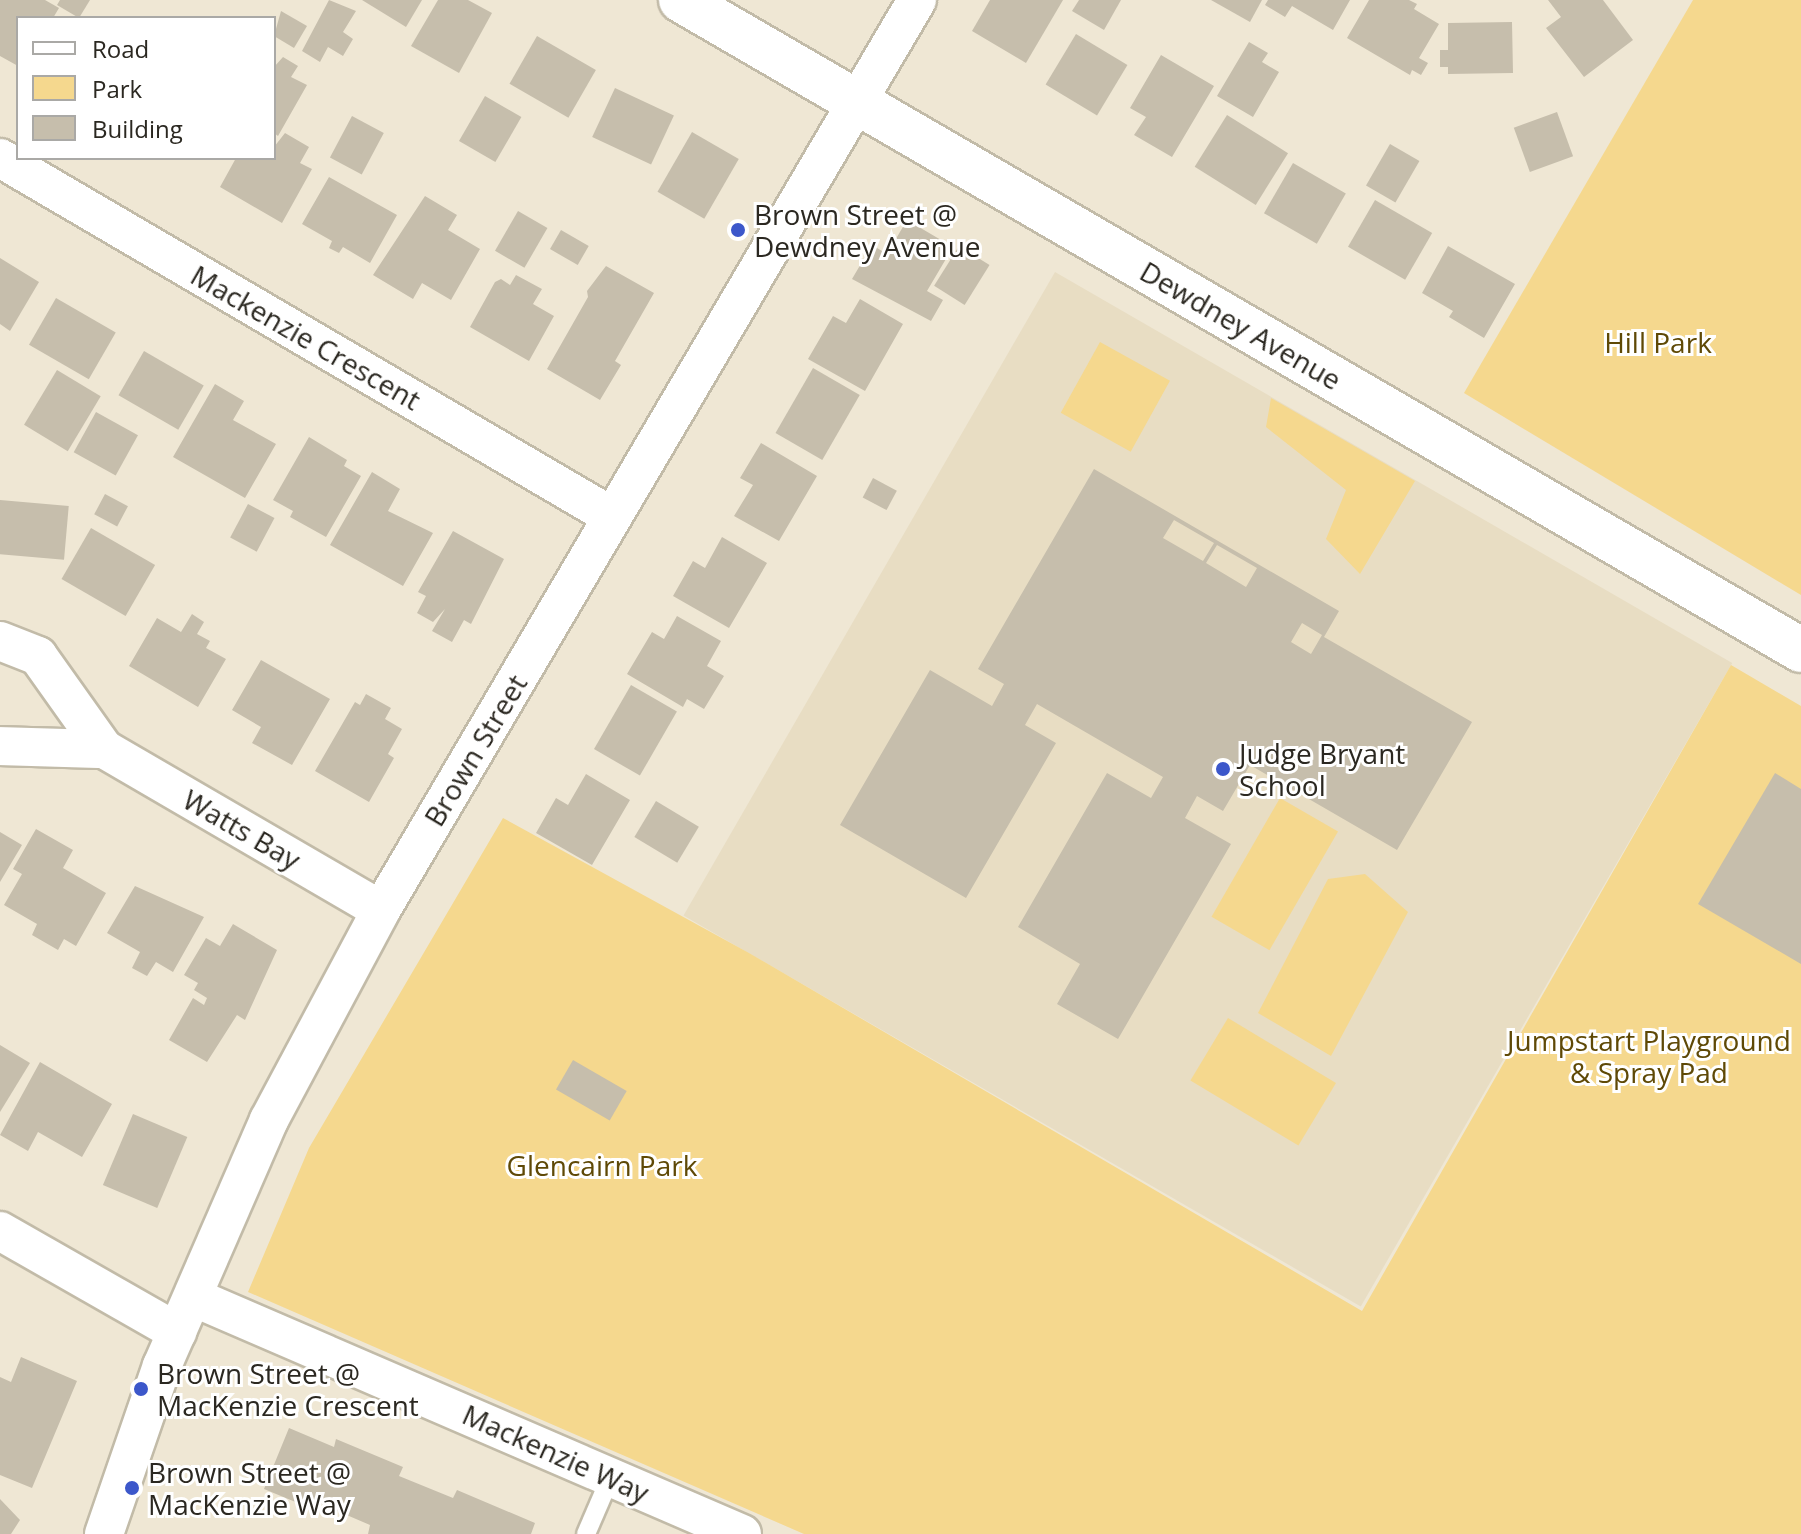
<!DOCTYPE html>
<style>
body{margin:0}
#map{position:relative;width:1801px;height:1534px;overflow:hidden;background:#efe7d4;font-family:"Open Sans",sans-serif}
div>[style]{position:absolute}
.built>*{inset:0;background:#e8ddc3;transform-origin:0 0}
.green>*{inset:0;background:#f5d88e;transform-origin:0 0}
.building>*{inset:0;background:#c6beac;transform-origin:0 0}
.roads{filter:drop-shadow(2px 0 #c2bba8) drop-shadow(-2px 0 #c2bba8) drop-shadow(0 2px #c2bba8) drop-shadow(0 -2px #c2bba8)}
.service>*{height:18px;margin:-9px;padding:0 9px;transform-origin:9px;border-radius:9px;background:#fff}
.minor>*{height:38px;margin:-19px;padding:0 19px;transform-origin:19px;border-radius:19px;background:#fff}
.tertiary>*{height:44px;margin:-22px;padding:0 22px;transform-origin:22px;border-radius:22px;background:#fff}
.dots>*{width:22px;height:22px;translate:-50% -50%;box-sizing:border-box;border:4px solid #fff;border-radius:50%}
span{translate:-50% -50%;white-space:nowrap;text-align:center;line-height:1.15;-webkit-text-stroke:6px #fff;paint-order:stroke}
.poi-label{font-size:28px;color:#2b2821}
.left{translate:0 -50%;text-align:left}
.street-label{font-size:28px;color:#2b2821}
.park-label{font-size:28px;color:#5f4906}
.legend{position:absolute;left:16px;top:16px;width:260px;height:144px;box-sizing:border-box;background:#fff;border:2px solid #aaa9a6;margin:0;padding:10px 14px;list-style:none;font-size:24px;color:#2b2821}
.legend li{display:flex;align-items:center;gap:16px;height:40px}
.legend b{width:40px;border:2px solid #aaa9a6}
</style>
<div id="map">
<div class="built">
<div style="left:1055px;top:272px;width:782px;height:743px;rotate:30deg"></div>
</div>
<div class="green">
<div style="clip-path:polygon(1693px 0,1801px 0,1801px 595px,1464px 393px)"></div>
<div style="left:1100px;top:342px;width:80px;height:81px;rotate:29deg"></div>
<div style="clip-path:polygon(1271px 398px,1415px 481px,1360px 574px,1326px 539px,1346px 490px,1266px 427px)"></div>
<div style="clip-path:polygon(1731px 665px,1801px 706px,1801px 1534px,804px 1534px,248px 1292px,309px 1148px,503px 818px,749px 953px,1362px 1311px)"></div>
<div style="left:1280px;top:798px;width:67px;height:137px;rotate:30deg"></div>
<div style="clip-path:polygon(1365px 874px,1408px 912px,1331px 1056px,1258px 1013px,1328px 879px)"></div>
<div style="left:1228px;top:1018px;width:126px;height:73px;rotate:31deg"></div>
</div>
<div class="building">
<div style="clip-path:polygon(0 0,45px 0,59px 8px,53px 18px,18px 18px,18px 66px,0 56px)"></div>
<div style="clip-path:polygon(60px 0,90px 0,79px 18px,57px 5px)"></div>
<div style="clip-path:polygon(329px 0,356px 11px,343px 32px,353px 39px,343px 56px,328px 47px,320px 62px,302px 51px)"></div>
<div style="clip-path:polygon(362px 0,422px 0,406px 27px)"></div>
<div style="clip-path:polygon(438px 0,468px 0,492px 13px,459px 73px,411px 46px)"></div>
<div style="clip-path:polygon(990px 0,1063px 0,1026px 63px,972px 31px)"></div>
<div style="clip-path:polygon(1079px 0,1121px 0,1104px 30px,1072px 11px)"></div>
<div style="clip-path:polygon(1211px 0,1262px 0,1250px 22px)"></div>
<div style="clip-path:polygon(1268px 0,1350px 0,1333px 30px,1292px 6px,1285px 17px,1265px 5px)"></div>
<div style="clip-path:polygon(1369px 0,1409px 0,1417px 4px,1414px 9px,1439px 24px,1419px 58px,1428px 63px,1421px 75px,1412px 70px,1410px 75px,1347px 38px)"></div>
<div style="clip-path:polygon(1548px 0,1603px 0,1633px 40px,1584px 77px,1546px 28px,1561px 17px)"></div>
<div style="clip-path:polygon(281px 11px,307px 26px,294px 48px,274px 36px)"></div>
<div style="clip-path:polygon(1512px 22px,1513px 73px,1448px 74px,1448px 67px,1440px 67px,1440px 50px,1448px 50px,1448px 23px)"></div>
<div style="left:1076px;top:34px;width:60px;height:59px;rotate:31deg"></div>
<div style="left:537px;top:36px;width:68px;height:55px;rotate:30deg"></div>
<div style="clip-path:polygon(1249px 42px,1268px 53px,1262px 62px,1279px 72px,1253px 117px,1217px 96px)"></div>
<div style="clip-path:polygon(1161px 55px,1214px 86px,1172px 157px,1134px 135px,1146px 117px,1130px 108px)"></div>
<div style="clip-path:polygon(283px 57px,298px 66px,291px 77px,307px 85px,278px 136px,274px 133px,274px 67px)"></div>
<div style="left:615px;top:88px;width:65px;height:54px;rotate:25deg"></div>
<div style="left:485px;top:96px;width:42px;height:52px;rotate:30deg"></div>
<div style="left:1557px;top:112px;width:47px;height:46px;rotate:70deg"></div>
<div style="left:1227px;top:115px;width:72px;height:61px;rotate:32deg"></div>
<div style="left:352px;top:116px;width:36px;height:47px;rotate:28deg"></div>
<div style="left:692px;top:132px;width:54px;height:69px;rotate:30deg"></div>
<div style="clip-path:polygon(285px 133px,309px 147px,300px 163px,312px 169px,282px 223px,220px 187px,236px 158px,274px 158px,274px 147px)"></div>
<div style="left:1390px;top:144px;width:34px;height:48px;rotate:30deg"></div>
<div style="left:1293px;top:163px;width:61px;height:58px;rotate:30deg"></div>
<div style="clip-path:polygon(329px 177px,397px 215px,370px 263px,343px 247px,339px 253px,329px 248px,332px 241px,302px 224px)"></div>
<div style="clip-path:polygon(425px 196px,457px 215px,448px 230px,480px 249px,451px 300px,422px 283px,413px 299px,373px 275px)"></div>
<div style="left:1375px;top:200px;width:66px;height:54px;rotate:30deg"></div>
<div style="left:518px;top:211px;width:34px;height:46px;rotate:30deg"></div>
<div style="clip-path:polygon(907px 220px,953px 247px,927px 291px,943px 300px,931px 321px,852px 279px,872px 245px,887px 254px)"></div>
<div style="left:561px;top:230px;width:32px;height:22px;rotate:30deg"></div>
<div style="left:959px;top:246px;width:36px;height:47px;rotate:32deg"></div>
<div style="clip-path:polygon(1448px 246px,1515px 284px,1484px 338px,1449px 317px,1453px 311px,1422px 293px)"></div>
<div style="clip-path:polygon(0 258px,39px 282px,10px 331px,0 324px)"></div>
<div style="clip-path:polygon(606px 266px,654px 293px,615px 361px,621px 365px,600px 400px,547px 369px,588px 297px,587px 291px)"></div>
<div style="clip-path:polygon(516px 275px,542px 289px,533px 304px,554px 316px,529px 361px,470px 327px,495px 282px,501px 279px,510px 285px)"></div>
<div style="left:56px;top:298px;width:69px;height:54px;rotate:30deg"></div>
<div style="clip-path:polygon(860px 299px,903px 324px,865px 391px,808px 359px,833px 316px,846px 323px)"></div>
<div style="left:144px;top:351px;width:69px;height:51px;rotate:30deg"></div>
<div style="left:813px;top:368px;width:54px;height:75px;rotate:30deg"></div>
<div style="left:57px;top:370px;width:51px;height:64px;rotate:31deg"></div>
<div style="clip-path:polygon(215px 384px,244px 401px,233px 420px,276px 444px,245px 498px,173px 457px)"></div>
<div style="left:96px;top:412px;width:48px;height:46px;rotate:29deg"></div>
<div style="clip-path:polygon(309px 437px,347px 460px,344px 466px,361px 476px,326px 537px,290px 517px,293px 511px,273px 500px)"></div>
<div style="clip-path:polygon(761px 443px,817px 476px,779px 541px,734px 516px,753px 485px,740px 478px)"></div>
<div style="clip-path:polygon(evenodd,1094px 469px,1339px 611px,1324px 637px,1472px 722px,1397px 850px,1250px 765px,1223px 811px,1197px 796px,1185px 818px,1231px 844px,1118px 1039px,1057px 1004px,1080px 964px,1018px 927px,1107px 773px,1151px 798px,1163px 777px,1037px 704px,1025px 725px,1056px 743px,966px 898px,840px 825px,930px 670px,992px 706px,1004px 684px,978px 669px,1094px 469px,1174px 520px,1214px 543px,1203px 561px,1163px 538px,1174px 520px,1094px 469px,1217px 545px,1257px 568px,1246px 587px,1206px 563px,1217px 545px,1094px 469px,1302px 623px,1322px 635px,1311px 654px,1291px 642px,1302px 623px)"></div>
<div style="clip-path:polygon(372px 472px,400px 489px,388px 511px,433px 533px,403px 586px,330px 545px)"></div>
<div style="left:873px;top:478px;width:27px;height:22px;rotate:28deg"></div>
<div style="left:105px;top:494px;width:26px;height:23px;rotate:28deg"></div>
<div style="left:0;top:500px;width:69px;height:54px;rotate:5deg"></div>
<div style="left:248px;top:504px;width:30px;height:38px;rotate:28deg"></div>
<div style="left:91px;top:528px;width:74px;height:59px;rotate:30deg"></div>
<div style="clip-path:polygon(453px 531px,504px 559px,471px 624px,464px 620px,452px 642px,432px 631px,445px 609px,433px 622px,417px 613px,426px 596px,418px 592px)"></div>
<div style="clip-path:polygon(722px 537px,767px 563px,729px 628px,673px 596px,693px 561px,705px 568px)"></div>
<div style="clip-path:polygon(192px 614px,204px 622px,197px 634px,210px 641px,206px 648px,226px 659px,198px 707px,129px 666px,157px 618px,181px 632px)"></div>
<div style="clip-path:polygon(677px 616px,721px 641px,707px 666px,724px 676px,704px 709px,687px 699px,683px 707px,627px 674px,652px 632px,664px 639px)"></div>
<div style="clip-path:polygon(261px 660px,330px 699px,292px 765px,252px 743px,261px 727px,232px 710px)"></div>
<div style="left:631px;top:685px;width:53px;height:74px;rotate:30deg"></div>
<div style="clip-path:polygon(366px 694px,391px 708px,385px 719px,402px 729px,388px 754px,394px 758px,369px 802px,315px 771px,355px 702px,360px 705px)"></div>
<div style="clip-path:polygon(1775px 773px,1801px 789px,1801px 964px,1698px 904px)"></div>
<div style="clip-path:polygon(586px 774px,630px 800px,592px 865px,536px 833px,556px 798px,568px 805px)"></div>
<div style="left:656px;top:801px;width:50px;height:42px;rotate:31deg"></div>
<div style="clip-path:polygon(36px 829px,73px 850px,63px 868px,106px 893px,76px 946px,64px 939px,58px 950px,32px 935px,37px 924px,4px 905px,22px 874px,13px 869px)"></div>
<div style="clip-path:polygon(0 832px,22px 845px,0 882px)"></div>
<div style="clip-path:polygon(135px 886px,204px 917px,173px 972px,156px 962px,147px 976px,132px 968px,140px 952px,107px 933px)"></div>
<div style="clip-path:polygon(233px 924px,277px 950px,245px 1020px,237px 1015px,207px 1062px,169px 1040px,193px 998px,204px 1005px,207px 998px,194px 990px,198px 983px,184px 975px,206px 938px,220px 946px)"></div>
<div style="clip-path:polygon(0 1045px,30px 1063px,0 1112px)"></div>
<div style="left:573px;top:1060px;width:62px;height:34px;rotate:30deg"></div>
<div style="clip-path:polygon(40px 1062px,112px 1104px,82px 1157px,38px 1132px,28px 1151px,0 1135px)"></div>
<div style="left:133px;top:1114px;width:59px;height:77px;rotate:23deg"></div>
<div style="clip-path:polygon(21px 1357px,77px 1381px,32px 1488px,0 1475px,0 1377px,11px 1382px)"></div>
<div style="clip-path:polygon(289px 1428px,334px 1447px,336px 1439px,403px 1467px,399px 1476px,453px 1498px,457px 1490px,535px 1523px,531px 1534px,368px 1534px,370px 1525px,314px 1501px,310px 1508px,264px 1489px)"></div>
<div style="clip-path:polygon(0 1499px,20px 1520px,11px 1534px,0 1534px)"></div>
</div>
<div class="roads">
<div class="service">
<div style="left:586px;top:1534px;width:63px;rotate:-66.7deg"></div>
</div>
<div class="minor">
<div style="left:0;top:158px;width:710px;rotate:30.36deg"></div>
<div style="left:0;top:641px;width:41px;rotate:21.5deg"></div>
<div style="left:38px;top:656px;width:114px;rotate:54.6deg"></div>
<div style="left:104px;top:749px;width:320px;rotate:30.2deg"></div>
<div style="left:0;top:746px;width:104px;rotate:1.7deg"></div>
<div style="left:0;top:1231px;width:204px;rotate:29.7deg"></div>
<div style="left:193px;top:1297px;width:598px;rotate:23.35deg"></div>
<div style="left:104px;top:1534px;width:178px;rotate:-71deg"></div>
<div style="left:162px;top:1366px;width:268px;rotate:-66.5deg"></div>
<div style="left:269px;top:1120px;width:238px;rotate:-61.9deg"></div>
<div style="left:381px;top:910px;width:1056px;rotate:-59.5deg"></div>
</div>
<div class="tertiary">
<div style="left:681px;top:0;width:1295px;rotate:30.13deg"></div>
</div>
</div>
<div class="dots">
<div style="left:738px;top:230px;background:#3c57ca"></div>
<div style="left:1223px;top:769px;background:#3c57ca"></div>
<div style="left:141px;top:1389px;background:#3c57ca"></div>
<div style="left:132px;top:1488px;background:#3c57ca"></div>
</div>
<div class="poi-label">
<span class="left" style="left:754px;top:230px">Brown Street @<br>Dewdney Avenue</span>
<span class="left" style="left:1239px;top:769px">Judge Bryant<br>School</span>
<span class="left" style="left:157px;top:1389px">Brown Street @<br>MacKenzie Crescent</span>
<span class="left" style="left:148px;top:1488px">Brown Street @<br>MacKenzie Way</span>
</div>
<div class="street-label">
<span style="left:1241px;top:325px;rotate:30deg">Dewdney Avenue</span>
<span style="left:306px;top:337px;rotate:30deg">Mackenzie Crescent</span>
<span style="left:475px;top:750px;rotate:-59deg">Brown Street</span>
<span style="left:242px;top:829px;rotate:30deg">Watts Bay</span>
<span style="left:556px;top:1453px;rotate:24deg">Mackenzie Way</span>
</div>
<div class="park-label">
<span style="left:1658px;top:342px">Hill Park</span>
<span style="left:1649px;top:1056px">Jumpstart Playground<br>&amp; Spray Pad</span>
<span style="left:602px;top:1165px">Glencairn Park</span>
</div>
<ul class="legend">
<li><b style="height:10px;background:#fff"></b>Road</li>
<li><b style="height:22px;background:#f5d88e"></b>Park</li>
<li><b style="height:22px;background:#c6beac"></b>Building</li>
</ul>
</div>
